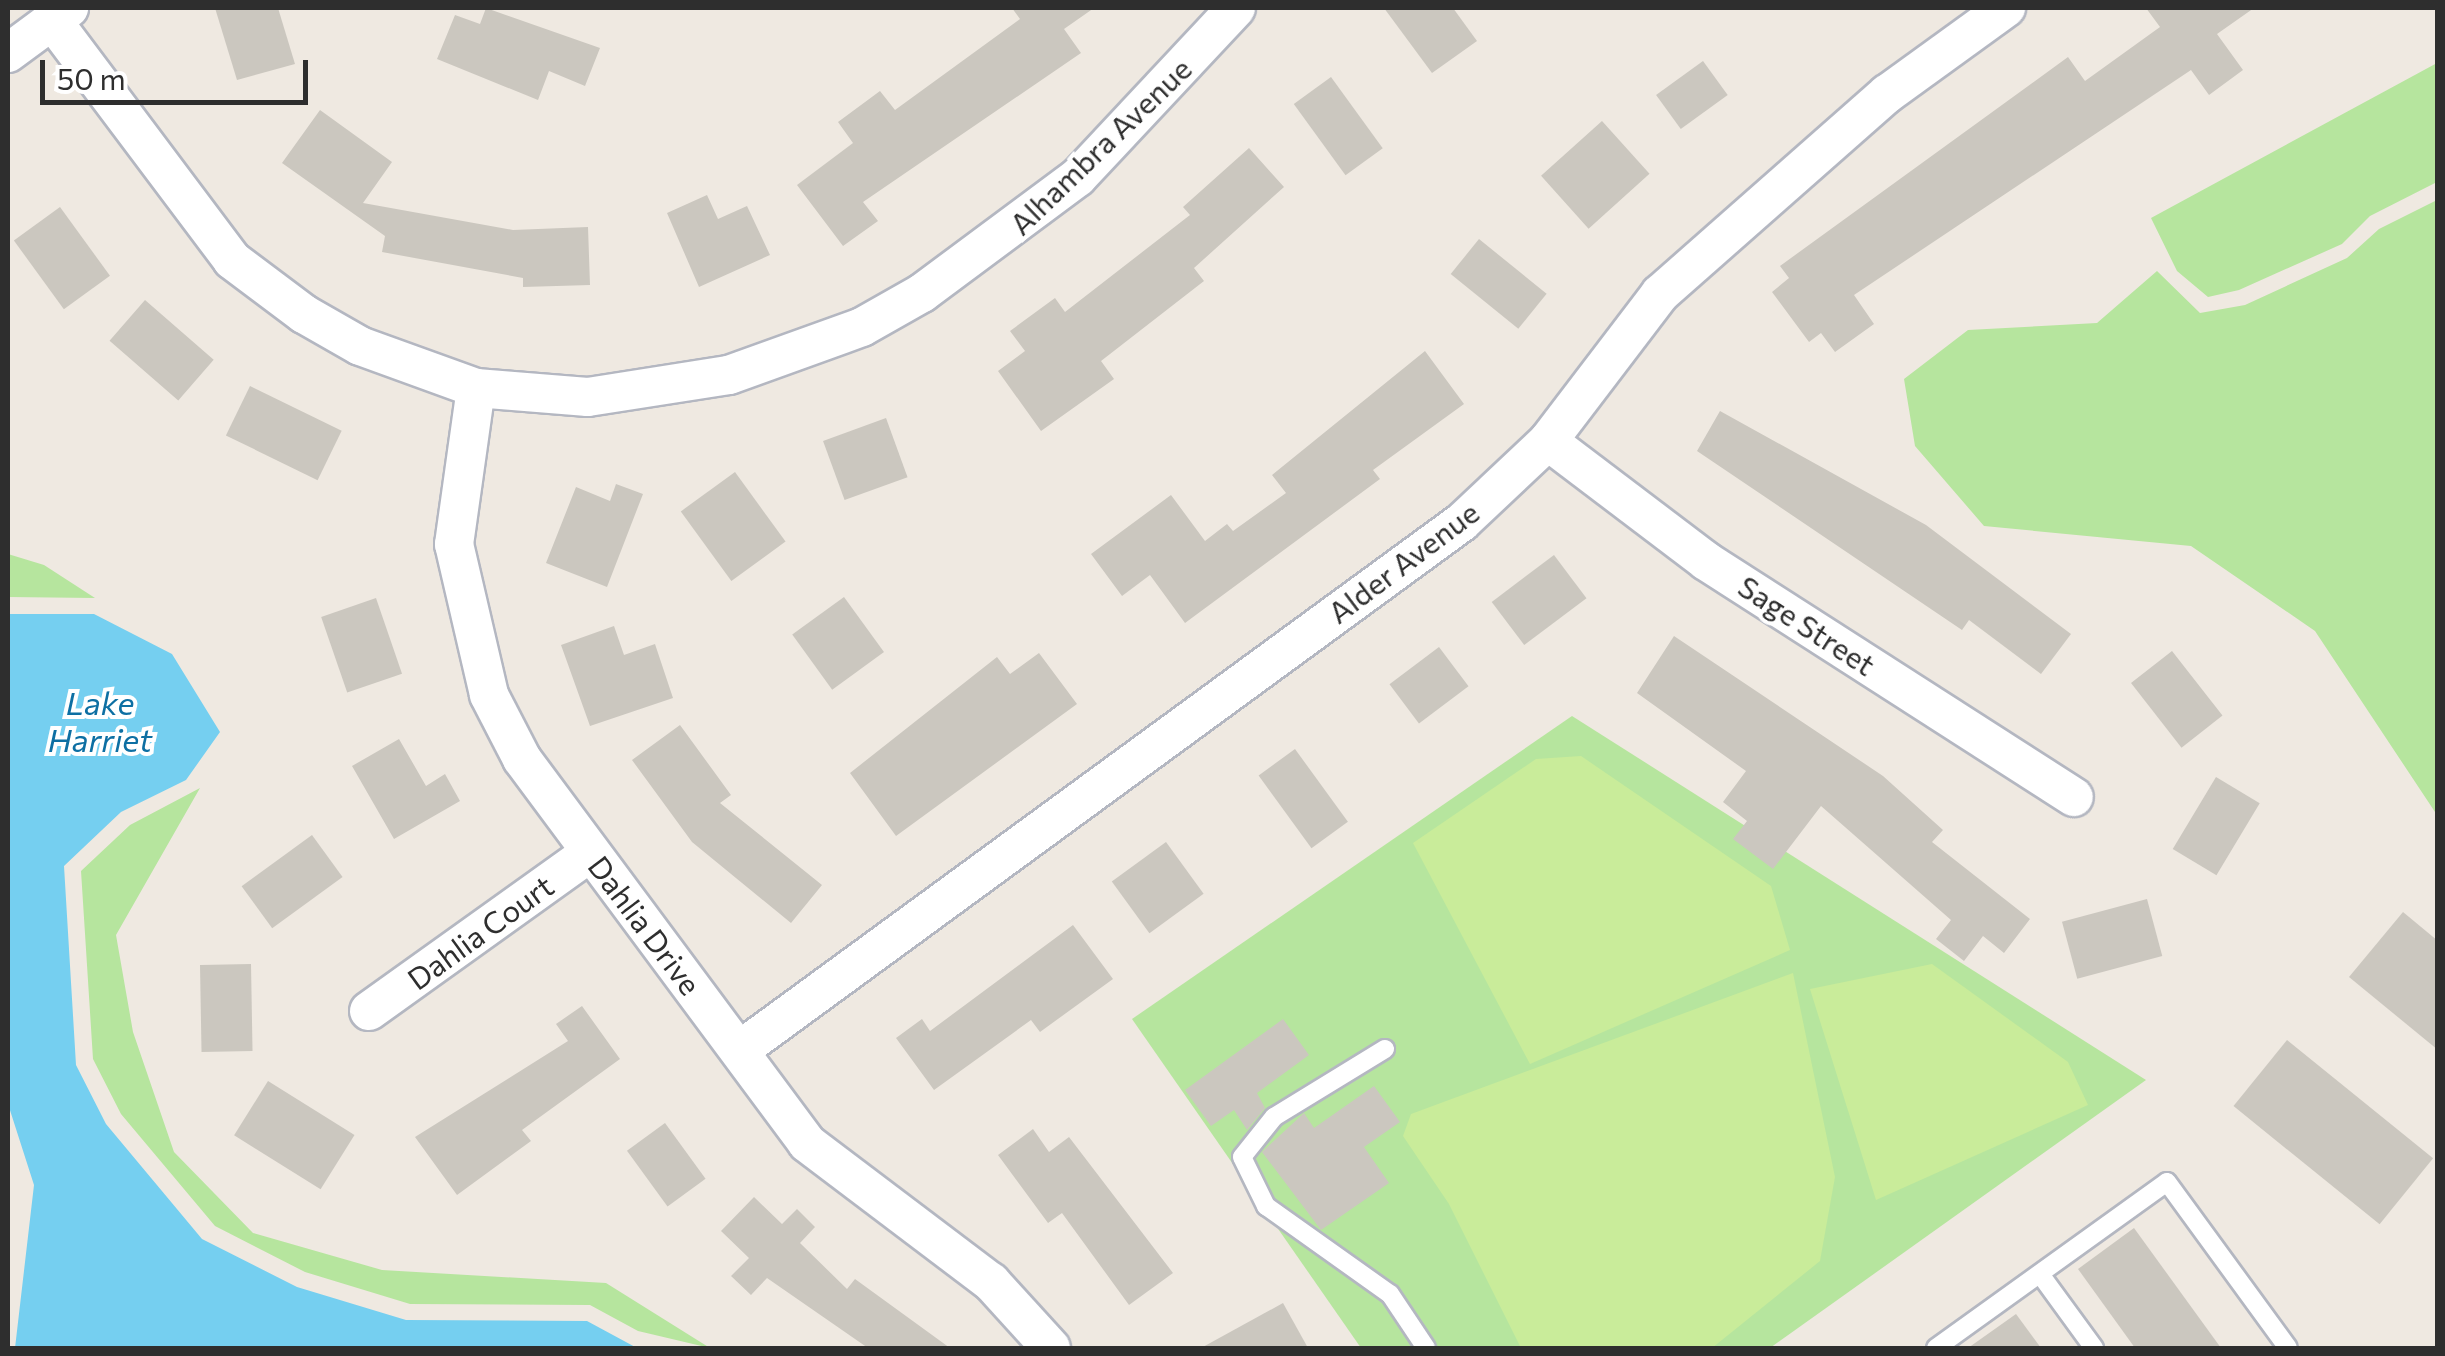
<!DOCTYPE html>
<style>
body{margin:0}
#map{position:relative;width:2445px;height:1356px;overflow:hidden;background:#efe9e1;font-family:Commissioner,sans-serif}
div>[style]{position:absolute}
.green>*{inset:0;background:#b6e59e}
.pitch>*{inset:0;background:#c9ec9a}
.water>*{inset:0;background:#75cff0}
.building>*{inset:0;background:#cbc7bf;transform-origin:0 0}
.roads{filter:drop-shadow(2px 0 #b4b7c1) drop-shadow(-2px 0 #b4b7c1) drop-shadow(0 2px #b4b7c1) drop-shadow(0 -2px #b4b7c1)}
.lane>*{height:18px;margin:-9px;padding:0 9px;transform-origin:9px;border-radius:9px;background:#fff}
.street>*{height:38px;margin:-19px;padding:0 19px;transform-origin:19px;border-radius:19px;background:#fff}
span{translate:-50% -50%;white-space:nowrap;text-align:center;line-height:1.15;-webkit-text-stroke:8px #fff;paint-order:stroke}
.street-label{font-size:30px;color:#2e2e2e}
.water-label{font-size:32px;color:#0d6fa3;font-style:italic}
.frame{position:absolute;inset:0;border:10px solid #2e2e2e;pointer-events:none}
.scale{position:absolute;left:40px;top:60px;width:268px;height:45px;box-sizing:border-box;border:5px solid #2e2e2e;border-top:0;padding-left:12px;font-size:30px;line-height:35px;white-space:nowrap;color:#2e2e2e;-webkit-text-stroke:8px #fff;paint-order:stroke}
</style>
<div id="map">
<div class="green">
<div style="clip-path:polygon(2437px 63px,2437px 182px,2370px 216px,2342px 244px,2239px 290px,2208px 297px,2177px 271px,2151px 218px)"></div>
<div style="clip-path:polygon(2437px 200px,2437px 815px,2315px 631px,2191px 546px,1984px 526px,1915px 446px,1904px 379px,1968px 330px,2097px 323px,2157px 271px,2200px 313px,2245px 305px,2347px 258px,2379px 229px)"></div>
<div style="clip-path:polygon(8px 554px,44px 565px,95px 598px,8px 597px)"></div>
<div style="clip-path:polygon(1572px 716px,2146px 1080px,1770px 1348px,1361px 1348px,1132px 1019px)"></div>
<div style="clip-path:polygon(200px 788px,116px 935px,133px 1032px,174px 1152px,253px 1233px,382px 1270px,606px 1283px,710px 1348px,638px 1331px,590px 1305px,410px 1304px,305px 1272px,215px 1226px,121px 1114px,93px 1059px,81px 871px,130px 825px)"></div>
</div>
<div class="pitch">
<div style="clip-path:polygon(1581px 756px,1771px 886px,1790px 950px,1530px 1064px,1413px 843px,1536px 759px)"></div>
<div style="clip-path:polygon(1932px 964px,2068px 1062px,2088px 1105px,1876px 1200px,1810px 989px)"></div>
<div style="clip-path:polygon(1793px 973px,1835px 1177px,1820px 1261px,1712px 1348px,1521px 1348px,1449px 1204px,1403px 1136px,1411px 1114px)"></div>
</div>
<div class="water">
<div style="clip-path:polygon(8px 614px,94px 614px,172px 654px,220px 732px,186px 780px,121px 812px,64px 866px,76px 1065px,106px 1124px,202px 1239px,297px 1287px,406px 1320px,587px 1321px,637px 1348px,15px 1348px,34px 1185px,8px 1104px)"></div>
</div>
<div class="building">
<div style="clip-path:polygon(215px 8px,278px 8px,295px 64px,237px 80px)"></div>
<div style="clip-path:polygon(486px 8px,600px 48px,585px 86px,549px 71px,538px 100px,437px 59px,455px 15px,480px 24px)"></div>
<div style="clip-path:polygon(1012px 8px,1094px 8px,1064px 29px,1081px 53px,863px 202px,878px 221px,843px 246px,797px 185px,853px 143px,838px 122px,880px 91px,895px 110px,1020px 19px)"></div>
<div style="clip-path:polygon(1384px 8px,1453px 8px,1477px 41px,1432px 73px)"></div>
<div style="clip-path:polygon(2146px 8px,2254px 8px,2217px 34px,2243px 70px,2209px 95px,2191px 70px,1854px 295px,1874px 324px,1835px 352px,1821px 333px,1809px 342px,1772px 292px,1789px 278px,1780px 266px,2068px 57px,2085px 81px,2160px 27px)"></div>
<div style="left:1703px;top:61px;width:42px;height:58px;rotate:54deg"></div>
<div style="left:1331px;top:77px;width:88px;height:46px;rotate:54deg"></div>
<div style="clip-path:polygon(320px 110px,392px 162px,363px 203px,513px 230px,588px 227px,590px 285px,523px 287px,523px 278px,382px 252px,385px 236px,282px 163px)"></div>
<div style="left:1602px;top:121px;width:71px;height:82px;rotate:48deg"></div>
<div style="clip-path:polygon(1249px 148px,1284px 187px,1194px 268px,1204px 281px,1101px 361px,1114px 379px,1041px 431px,998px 371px,1025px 351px,1010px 331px,1055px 298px,1065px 312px,1190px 215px,1183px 207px)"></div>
<div style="clip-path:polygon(707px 195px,718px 219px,747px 206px,770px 255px,699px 287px,667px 213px)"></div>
<div style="left:60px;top:207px;width:85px;height:57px;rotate:54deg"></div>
<div style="left:1479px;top:239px;width:87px;height:45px;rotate:39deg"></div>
<div style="left:145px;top:300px;width:91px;height:54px;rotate:41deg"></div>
<div style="clip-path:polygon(1425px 351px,1464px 404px,1373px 470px,1380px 479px,1185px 623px,1150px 575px,1122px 596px,1091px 554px,1171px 495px,1205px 541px,1227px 524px,1233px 531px,1286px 493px,1272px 475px)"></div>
<div style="left:250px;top:386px;width:102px;height:55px;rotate:26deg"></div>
<div style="clip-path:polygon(1720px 411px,1926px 525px,2071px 634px,2041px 674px,1969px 620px,1962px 630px,1697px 451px)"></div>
<div style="left:886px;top:418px;width:63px;height:67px;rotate:70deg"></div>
<div style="left:735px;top:472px;width:86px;height:67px;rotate:54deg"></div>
<div style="clip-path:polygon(616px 484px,643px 494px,607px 587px,546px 563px,576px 487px,610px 501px)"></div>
<div style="left:1554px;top:555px;width:54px;height:78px;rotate:53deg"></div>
<div style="left:844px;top:597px;width:68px;height:64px;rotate:54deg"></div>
<div style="left:376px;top:598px;width:80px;height:58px;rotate:71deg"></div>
<div style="clip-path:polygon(614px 626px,624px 655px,655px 644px,673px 698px,590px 726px,561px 645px)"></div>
<div style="clip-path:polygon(1674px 636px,1883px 776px,1943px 830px,1932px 842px,2030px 919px,2004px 953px,1983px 936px,1964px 961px,1936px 939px,1951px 920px,1821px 806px,1773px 869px,1733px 839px,1747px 821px,1723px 802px,1746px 771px,1637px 693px)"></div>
<div style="left:1439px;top:647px;width:49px;height:62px;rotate:53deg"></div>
<div style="left:2172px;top:651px;width:82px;height:52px;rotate:52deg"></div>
<div style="clip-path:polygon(1039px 653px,1077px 704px,896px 836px,850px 773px,997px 657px,1010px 674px)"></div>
<div style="clip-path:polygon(680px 725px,731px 795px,720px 803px,822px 885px,791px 923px,692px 842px,632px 760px)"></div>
<div style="clip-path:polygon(399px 739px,426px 786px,445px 774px,460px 801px,394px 839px,352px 766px)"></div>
<div style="left:1295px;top:749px;width:90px;height:45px;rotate:54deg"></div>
<div style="left:2216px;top:777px;width:51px;height:84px;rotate:31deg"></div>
<div style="left:312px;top:835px;width:52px;height:87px;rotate:54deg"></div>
<div style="left:1166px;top:842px;width:64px;height:67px;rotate:54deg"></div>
<div style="left:2147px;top:899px;width:59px;height:88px;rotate:75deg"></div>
<div style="clip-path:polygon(2403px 912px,2438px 941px,2438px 1050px,2349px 977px)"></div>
<div style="clip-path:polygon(1073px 925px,1113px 979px,1040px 1032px,1031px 1020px,934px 1090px,896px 1038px,922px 1019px,930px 1031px)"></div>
<div style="left:251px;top:964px;width:87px;height:51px;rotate:89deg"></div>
<div style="clip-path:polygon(582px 1006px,620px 1059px,522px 1130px,531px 1141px,457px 1195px,415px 1137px,568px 1041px,556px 1024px)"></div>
<div style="clip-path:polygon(1283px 1019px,1309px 1055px,1257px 1093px,1265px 1108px,1247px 1130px,1234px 1110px,1211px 1126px,1185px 1090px)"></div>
<div style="left:2287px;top:1040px;width:188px;height:85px;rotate:39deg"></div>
<div style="left:268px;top:1081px;width:102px;height:64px;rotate:32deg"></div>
<div style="clip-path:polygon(1374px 1086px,1400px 1122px,1364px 1147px,1389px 1183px,1321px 1230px,1262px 1152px,1304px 1113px,1314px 1128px)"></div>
<div style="left:665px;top:1123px;width:69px;height:47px;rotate:54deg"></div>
<div style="clip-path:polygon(1033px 1129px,1049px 1152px,1069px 1137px,1173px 1273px,1129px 1305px,1062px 1213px,1048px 1223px,998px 1155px)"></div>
<div style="clip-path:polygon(754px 1197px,782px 1224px,797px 1209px,815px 1227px,800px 1243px,847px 1289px,855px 1279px,950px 1348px,868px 1348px,767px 1278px,751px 1295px,731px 1276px,749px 1258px,721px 1231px)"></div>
<div style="clip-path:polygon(2134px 1228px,2221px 1348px,2135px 1348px,2078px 1269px)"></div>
<div style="clip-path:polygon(1283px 1303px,1308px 1348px,1201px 1348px)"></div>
<div style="clip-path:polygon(2016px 1314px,2041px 1348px,1968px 1348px)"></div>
</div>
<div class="roads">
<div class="lane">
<div style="left:1385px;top:1049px;width:130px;rotate:148.5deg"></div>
<div style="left:1274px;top:1117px;width:51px;rotate:128.7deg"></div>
<div style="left:1242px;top:1157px;width:55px;rotate:63.9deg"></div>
<div style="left:1266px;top:1206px;width:152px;rotate:35.4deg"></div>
<div style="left:1390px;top:1294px;width:65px;rotate:56.3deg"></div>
<div style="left:2040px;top:1274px;width:92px;rotate:53.9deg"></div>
<div style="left:1936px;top:1348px;width:284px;rotate:-35.7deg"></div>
<div style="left:2167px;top:1182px;width:205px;rotate:53.9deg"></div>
</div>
<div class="street">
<div style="left:52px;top:20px;width:300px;rotate:53.1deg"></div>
<div style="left:232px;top:260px;width:90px;rotate:36.9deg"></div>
<div style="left:304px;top:314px;width:64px;rotate:29.7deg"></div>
<div style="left:360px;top:346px;width:123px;rotate:19.9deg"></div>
<div style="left:476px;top:388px;width:112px;rotate:4.6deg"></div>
<div style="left:588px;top:397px;width:143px;rotate:-8.9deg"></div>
<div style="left:729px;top:375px;width:141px;rotate:-19.8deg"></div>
<div style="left:862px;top:327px;width:69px;rotate:-29.5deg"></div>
<div style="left:922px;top:293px;width:194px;rotate:-36.6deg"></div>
<div style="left:1078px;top:177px;width:231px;rotate:-46.9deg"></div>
<div style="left:8px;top:53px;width:76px;rotate:-36.4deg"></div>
<div style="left:476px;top:388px;width:158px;rotate:98deg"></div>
<div style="left:454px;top:544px;width:155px;rotate:76.9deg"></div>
<div style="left:489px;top:695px;width:72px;rotate:62.7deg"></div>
<div style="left:522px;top:759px;width:478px;rotate:53.4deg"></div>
<div style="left:807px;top:1143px;width:231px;rotate:37.1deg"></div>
<div style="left:991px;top:1282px;width:89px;rotate:47.7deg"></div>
<div style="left:1548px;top:441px;width:198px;rotate:37.2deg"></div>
<div style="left:1706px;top:561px;width:437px;rotate:32.7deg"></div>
<div style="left:369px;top:1011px;width:272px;rotate:-35.6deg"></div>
<div style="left:740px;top:1050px;width:894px;rotate:-36.18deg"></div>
<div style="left:1462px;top:522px;width:118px;rotate:-43.3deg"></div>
<div style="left:1548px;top:441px;width:185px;rotate:-52.7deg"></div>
<div style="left:1660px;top:294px;width:303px;rotate:-41.4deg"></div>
<div style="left:1887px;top:94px;width:147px;rotate:-35.9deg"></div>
</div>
</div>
<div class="street-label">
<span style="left:1100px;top:146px;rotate:-44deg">Alhambra Avenue</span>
<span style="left:1403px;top:562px;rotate:-37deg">Alder Avenue</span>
<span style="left:1807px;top:625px;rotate:33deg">Sage Street</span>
<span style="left:645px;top:925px;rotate:53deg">Dahlia Drive</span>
<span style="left:480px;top:932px;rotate:-36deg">Dahlia Court</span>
</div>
<div class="water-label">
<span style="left:100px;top:721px">Lake<br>Harriet</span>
</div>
<div class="frame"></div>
<div class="scale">50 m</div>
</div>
